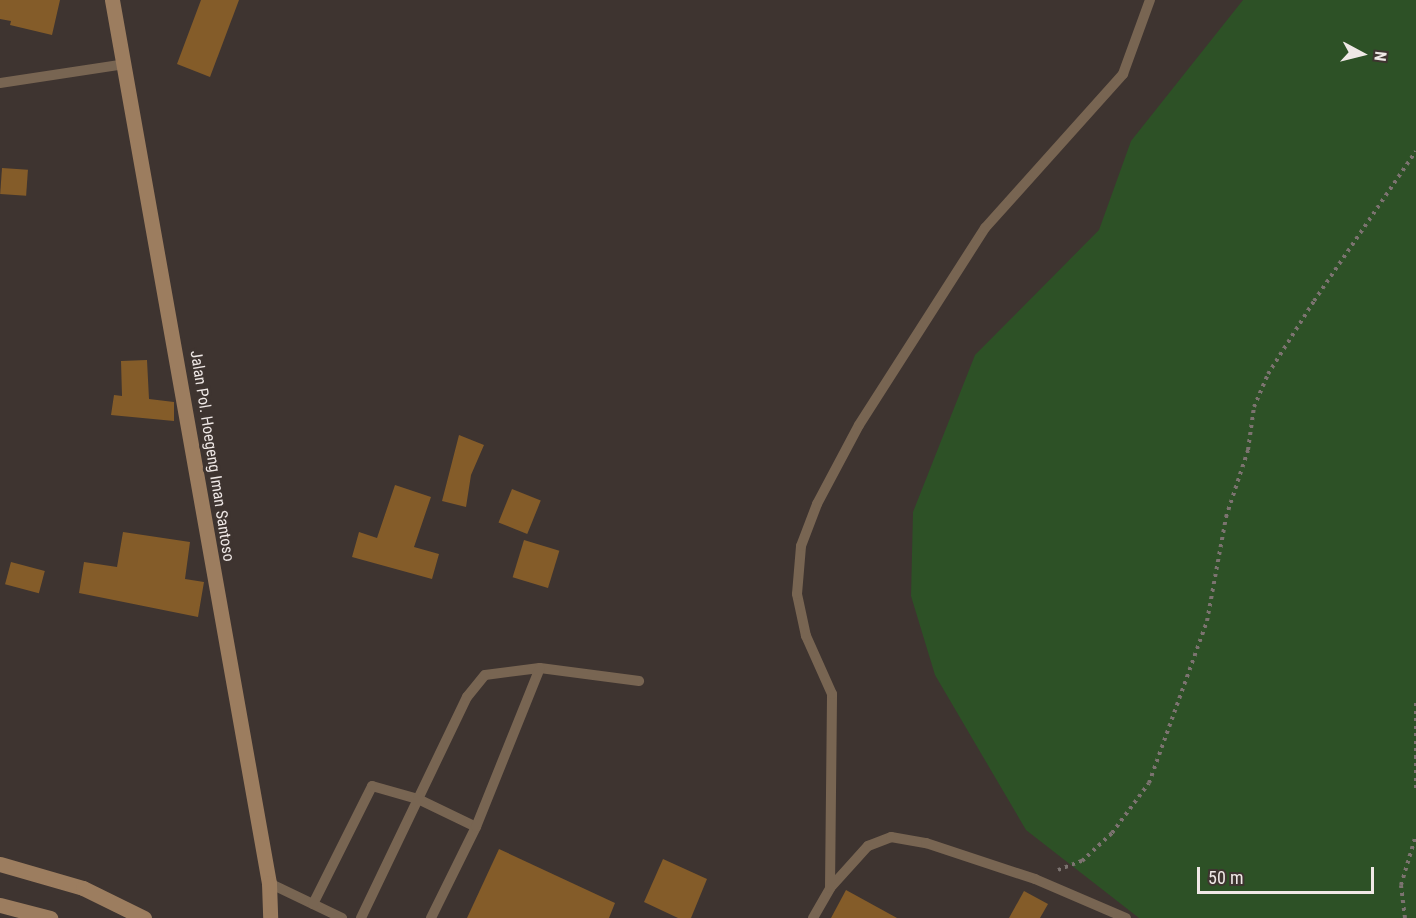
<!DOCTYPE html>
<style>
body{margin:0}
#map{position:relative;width:1416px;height:918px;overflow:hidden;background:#3e3430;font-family:"Roboto Condensed",sans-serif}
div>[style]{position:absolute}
.green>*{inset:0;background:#2d5126}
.building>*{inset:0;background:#845c29;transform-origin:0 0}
.path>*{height:4px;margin-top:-2px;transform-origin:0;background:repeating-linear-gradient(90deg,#7c7370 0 3px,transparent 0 7.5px)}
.lane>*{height:10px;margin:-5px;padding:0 5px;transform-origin:5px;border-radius:5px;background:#786552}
.secondary>*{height:15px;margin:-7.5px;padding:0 7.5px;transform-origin:7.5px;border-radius:7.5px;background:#9c7d5f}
span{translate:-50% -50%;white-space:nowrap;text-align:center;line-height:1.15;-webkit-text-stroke:6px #3e3430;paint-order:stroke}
.street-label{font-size:16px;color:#efe8e6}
.north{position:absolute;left:1332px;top:24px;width:60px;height:60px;-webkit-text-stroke:4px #3e3430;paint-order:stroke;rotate:97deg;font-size:16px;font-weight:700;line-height:24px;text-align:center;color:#efe8e6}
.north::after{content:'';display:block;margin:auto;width:21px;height:27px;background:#efe8e6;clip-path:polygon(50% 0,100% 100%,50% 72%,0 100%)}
.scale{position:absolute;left:1197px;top:867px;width:177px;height:27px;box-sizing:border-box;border:3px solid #efe8e6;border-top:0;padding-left:8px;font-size:18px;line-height:21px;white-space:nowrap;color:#efe8e6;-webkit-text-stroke:4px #3e3430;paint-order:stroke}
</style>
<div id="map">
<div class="green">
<div style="clip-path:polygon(1243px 0,1416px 0,1416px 918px,1139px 918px,1026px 830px,935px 675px,911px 596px,913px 512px,975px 355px,1099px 230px,1131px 141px)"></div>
</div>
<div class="building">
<div style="clip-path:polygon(0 0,60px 0,52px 35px,10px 25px,11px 21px,0 19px)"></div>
<div style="clip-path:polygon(201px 0,239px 0,210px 77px,177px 64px)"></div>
<div style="left:2px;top:168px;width:26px;height:26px;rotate:4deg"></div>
<div style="clip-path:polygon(147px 360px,149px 399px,174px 402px,174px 421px,111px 415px,114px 395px,122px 396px,121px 361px)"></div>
<div style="clip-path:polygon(459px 435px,484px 445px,471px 475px,466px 507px,442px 501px)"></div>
<div style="clip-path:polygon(395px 485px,431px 497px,414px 547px,439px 554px,432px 579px,352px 557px,359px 532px,377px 538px)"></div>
<div style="left:512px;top:489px;width:31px;height:36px;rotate:22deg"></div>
<div style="clip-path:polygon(123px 532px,190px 542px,185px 579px,204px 582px,198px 617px,79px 593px,84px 562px,117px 567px)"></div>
<div style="left:524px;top:540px;width:37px;height:39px;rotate:17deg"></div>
<div style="left:11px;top:562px;width:35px;height:23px;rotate:15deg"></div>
<div style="clip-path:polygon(499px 849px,615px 903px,609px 918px,467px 918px)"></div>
<div style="clip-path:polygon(663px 859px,707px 879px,691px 918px,678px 918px,644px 902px)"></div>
<div style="clip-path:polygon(846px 890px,897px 918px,831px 918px)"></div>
<div style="clip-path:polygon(1024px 891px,1048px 904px,1040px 918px,1009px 918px)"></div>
</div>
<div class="path">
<div style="left:1416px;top:703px;width:87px;rotate:90deg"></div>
<div style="left:1058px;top:870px;width:26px;rotate:-21deg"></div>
<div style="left:1082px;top:861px;width:41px;rotate:-43deg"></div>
<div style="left:1112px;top:833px;width:62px;rotate:-53.5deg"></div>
<div style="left:1149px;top:783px;width:172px;rotate:-70.3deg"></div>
<div style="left:1207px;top:621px;width:106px;rotate:-79.6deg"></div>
<div style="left:1226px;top:517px;width:71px;rotate:-71.8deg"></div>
<div style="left:1248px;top:450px;width:43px;rotate:-82.1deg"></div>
<div style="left:1254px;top:407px;width:36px;rotate:-67deg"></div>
<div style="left:1268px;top:374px;width:86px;rotate:-57.8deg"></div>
<div style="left:1314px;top:301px;width:181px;rotate:-55.8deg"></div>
<div style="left:1405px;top:918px;width:33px;rotate:-97deg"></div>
<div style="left:1401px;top:885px;width:52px;rotate:-73.3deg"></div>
</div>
<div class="lane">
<div style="left:0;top:83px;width:126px;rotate:-8.6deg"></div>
<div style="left:269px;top:883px;width:81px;rotate:25.6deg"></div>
<div style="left:830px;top:888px;width:194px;rotate:-89.4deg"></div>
<div style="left:832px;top:694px;width:64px;rotate:-114.1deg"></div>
<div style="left:806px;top:636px;width:43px;rotate:-102.1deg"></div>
<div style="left:797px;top:594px;width:48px;rotate:-85.2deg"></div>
<div style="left:801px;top:546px;width:45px;rotate:-69.1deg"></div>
<div style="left:817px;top:504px;width:89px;rotate:-62deg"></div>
<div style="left:859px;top:425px;width:234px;rotate:-57.4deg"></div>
<div style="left:985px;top:228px;width:207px;rotate:-48.1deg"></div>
<div style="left:1123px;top:74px;width:79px;rotate:-70deg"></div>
<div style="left:313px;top:904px;width:132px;rotate:-63.4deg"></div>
<div style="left:372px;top:786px;width:48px;rotate:15.8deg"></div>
<div style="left:418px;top:799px;width:64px;rotate:25.8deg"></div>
<div style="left:361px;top:918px;width:245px;rotate:-64.4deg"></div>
<div style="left:467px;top:697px;width:28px;rotate:-51deg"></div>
<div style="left:485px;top:675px;width:55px;rotate:-7.3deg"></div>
<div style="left:540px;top:668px;width:100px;rotate:7.5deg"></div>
<div style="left:431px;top:918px;width:102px;rotate:-63.7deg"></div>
<div style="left:476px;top:827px;width:171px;rotate:-68.1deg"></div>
<div style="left:813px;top:918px;width:34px;rotate:-60deg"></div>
<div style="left:830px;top:888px;width:57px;rotate:-47.9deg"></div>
<div style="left:868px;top:846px;width:25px;rotate:-21deg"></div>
<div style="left:891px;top:837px;width:36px;rotate:10deg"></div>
<div style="left:926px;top:843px;width:115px;rotate:18.3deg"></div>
<div style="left:1035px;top:879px;width:99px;rotate:23.2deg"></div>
</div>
<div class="secondary">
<div style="left:112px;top:0;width:897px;rotate:79.92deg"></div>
<div style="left:269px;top:883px;width:35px;rotate:88deg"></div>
<div style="left:0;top:864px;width:86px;rotate:16.1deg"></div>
<div style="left:83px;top:888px;width:68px;rotate:26.2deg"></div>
<div style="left:0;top:905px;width:52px;rotate:14.6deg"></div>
</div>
<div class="street-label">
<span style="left:212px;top:456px;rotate:81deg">Jalan Pol. Hoegeng Iman Santoso</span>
</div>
<div class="north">N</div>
<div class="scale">50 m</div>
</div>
